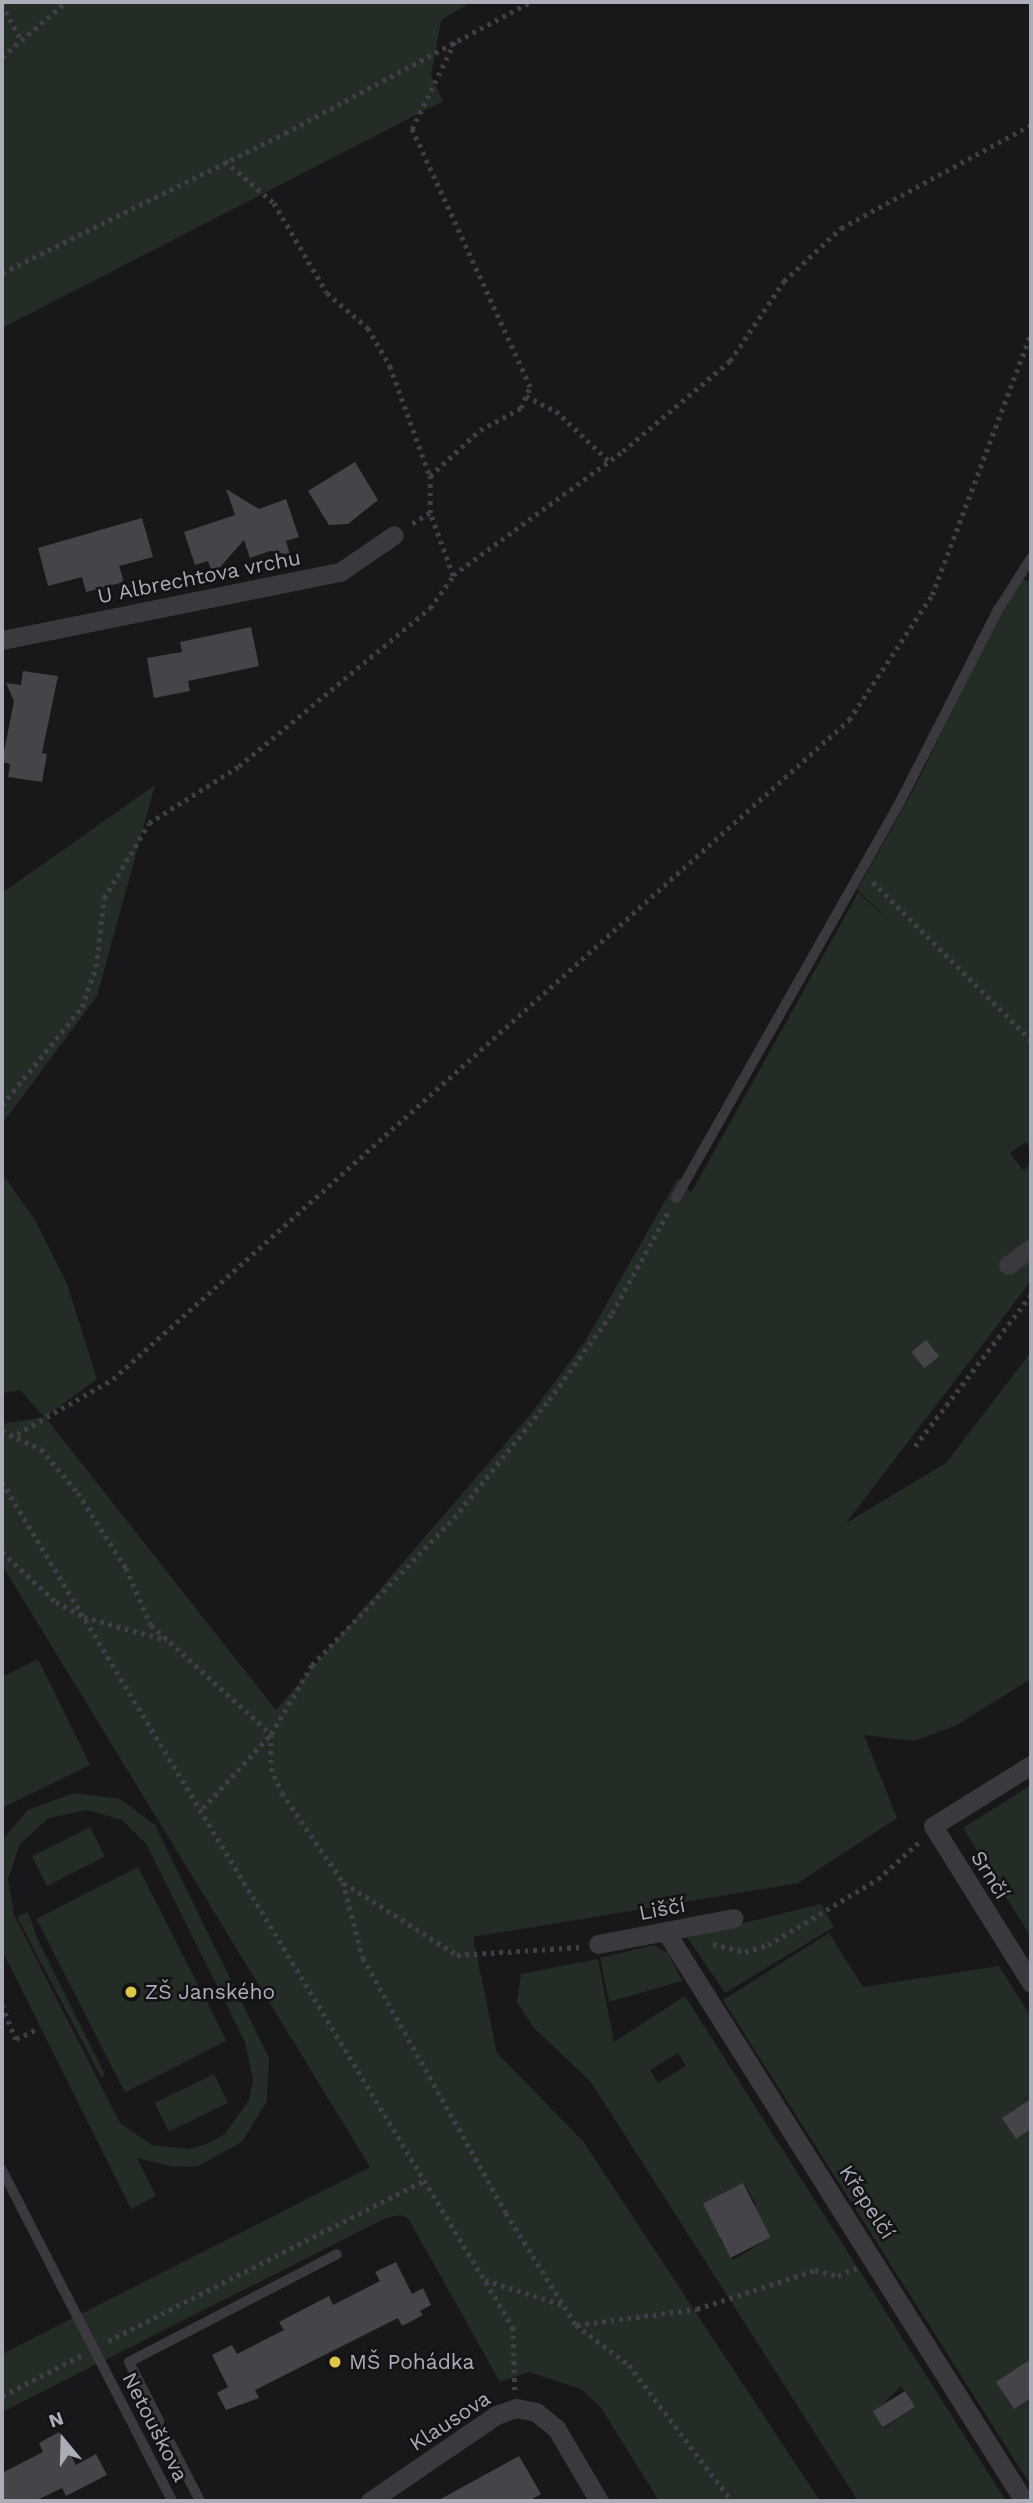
<!DOCTYPE html>
<meta charset="utf-8">
<style>
body{margin:0}
#map{position:relative;width:1033px;height:2503px;overflow:hidden;background:#18181a;font-family:"Work Sans",sans-serif}
div>[style]{position:absolute}
.green>*{inset:0;background:#242c26;transform-origin:0 0}
.building>*{inset:0;background:#454549;transform-origin:0 0}
.path>*{height:4.5px;margin-top:-2.25px;transform-origin:0;background:repeating-linear-gradient(90deg,#3f4045 0 3.5px,transparent 0 8.5px)}
.lane>*{height:10px;margin:-5px;padding:0 5px;transform-origin:5px;border-radius:5px;background:#39393e}
.street>*{height:19px;margin:-9.5px;padding:0 9.5px;transform-origin:9.5px;border-radius:9.5px;background:#39393e}
.dots>*{width:19px;height:19px;translate:-50% -50%;box-sizing:border-box;border:4px solid #131315;border-radius:50%}
span{translate:-50% -50%;white-space:nowrap;text-align:center;line-height:1.15;-webkit-text-stroke:5px #131315;paint-order:stroke}
.street-label{font-size:21px;color:#abadb8}
.poi-label{font-size:21px;color:#abadb8}
.left{translate:0 -50%;text-align:left}
.frame{position:absolute;inset:0;border:4px solid #abadb8;pointer-events:none}
.north{position:absolute;left:28px;top:2405px;width:70px;height:70px;-webkit-text-stroke:5px #131315;paint-order:stroke;rotate:341deg;font-size:19px;font-weight:700;line-height:28px;text-align:center;color:#abadb8}
.north::after{content:'';display:block;margin:auto;width:24px;height:32px;background:#abadb8;clip-path:polygon(50% 0,100% 100%,50% 72%,0 100%)}
</style>
<div id="map">
<div class="green">
<div style="clip-path:polygon(2px 2px,471px 2px,441px 20px,431px 76px,443px 101px,2px 328px)"></div>
<div style="clip-path:polygon(1017px 578px,1031px 582px,1031px 1149px,1026px 1142px,1010px 1153px,1023px 1170px,1031px 1164px,1031px 1281px,846px 1523px,946px 1463px,1031px 1352px,1031px 1679px,955px 1726px,914px 1741px,864px 1735px,897px 1818px,798px 1883px,473px 1937px,497px 2053px,583px 2141px,820px 2501px,659px 2501px,601px 2408px,581px 2389px,529px 2372px,500px 2382px,408px 2218px,400px 2215px,386px 2218px,2px 2412px,2px 2354px,370px 2167px,2px 1565px,2px 1424px,44px 1417px,20px 1390px,2px 1393px,2px 1173px,35px 1220px,67px 1284px,97px 1379px,45px 1417px,276px 1710px,530px 1415px,586px 1340px,678px 1178px,691px 1193px,858px 893px,890px 921px,857px 890px,913px 791px)"></div>
<div style="clip-path:polygon(155px 785px,97px 996px,2px 1124px,2px 893px)"></div>
<div style="clip-path:polygon(38px 1659px,90px 1765px,2px 1808px,2px 1677px)"></div>
<div style="clip-path:polygon(1031px 1785px,1031px 1937px,963px 1828px)"></div>
<div style="clip-path:polygon(evenodd,74px 1793px,120px 1799px,155px 1825px,269px 2058px,267px 2101px,242px 2142px,198px 2166px,174px 2167px,137px 2158px,156px 2196px,131px 2209px,2px 1950px,2px 1840px,28px 1810px,74px 1793px,87px 1810px,122px 1820px,147px 1845px,245px 2042px,253px 2080px,249px 2100px,225px 2134px,207px 2144px,188px 2149px,152px 2145px,120px 2123px,14px 1915px,8px 1879px,20px 1844px,49px 1818px,87px 1810px)"></div>
<div style="left:90px;top:1827px;width:33px;height:65px;rotate:63deg"></div>
<div style="left:138px;top:1867px;width:195px;height:114px;rotate:63deg"></div>
<div style="clip-path:polygon(821px 1904px,834px 1927px,725px 1993px,687px 1937px)"></div>
<div style="clip-path:polygon(28px 1912px,38px 1940px,105px 2075px,101px 2077px,17px 1917px)"></div>
<div style="clip-path:polygon(829px 1933px,863px 1987px,999px 1966px,1031px 2017px,1031px 2099px,1003px 2118px,1016px 2139px,1031px 2129px,1031px 2363px,997px 2382px,1014px 2409px,1031px 2398px,1031px 2486px,723px 2000px)"></div>
<div style="clip-path:polygon(653px 1945px,668px 1953px,682px 1981px,609px 2002px,600px 1958px)"></div>
<div style="clip-path:polygon(evenodd,598px 1959px,614px 2042px,685px 1996px,1006px 2501px,858px 2501px,591px 2082px,533px 2027px,517px 2002px,521px 1974px,598px 1959px,678px 2053px,686px 2066px,658px 2083px,650px 2070px,678px 2053px,598px 1959px,743px 2183px,756px 2204px,745px 2211px,771px 2237px,733px 2260px,720px 2239px,736px 2229px,718px 2227px,706px 2207px,743px 2183px,598px 1959px,901px 2386px,915px 2407px,884px 2428px,874px 2413px,901px 2386px)"></div>
<div style="left:214px;top:2074px;width:32px;height:66px;rotate:64deg"></div>
</div>
<div class="building">
<div style="clip-path:polygon(355px 462px,378px 500px,348px 524px,329px 525px,308px 491px)"></div>
<div style="clip-path:polygon(226px 489px,259px 509px,286px 499px,299px 537px,286px 541px,290px 555px,270px 551px,250px 558px,244px 540px,213px 575px,208px 561px,195px 565px,184px 532px,235px 515px)"></div>
<div style="clip-path:polygon(142px 518px,153px 557px,119px 566px,124px 582px,86px 592px,82px 577px,48px 586px,38px 548px)"></div>
<div style="clip-path:polygon(251px 627px,259px 666px,188px 681px,190px 691px,154px 698px,147px 658px,182px 652px,180px 642px)"></div>
<div style="clip-path:polygon(23px 671px,58px 676px,42px 753px,47px 754px,42px 782px,8px 777px,10px 764px,2px 762px,14px 701px,6px 683px,21px 685px)"></div>
<div style="left:926px;top:1340px;width:21px;height:19px;rotate:51deg"></div>
<div style="clip-path:polygon(1031px 2099px,1031px 2129px,1016px 2139px,1002px 2118px)"></div>
<div style="left:743px;top:2183px;width:61px;height:45px;rotate:63deg"></div>
<div style="clip-path:polygon(396px 2262px,412px 2294px,423px 2288px,431px 2305px,420px 2311px,423px 2315px,402px 2326px,398px 2318px,255px 2390px,259px 2398px,226px 2410px,217px 2393px,228px 2387px,212px 2355px,232px 2345px,237px 2354px,284px 2330px,279px 2322px,329px 2296px,333px 2305px,380px 2281px,375px 2272px)"></div>
<div style="clip-path:polygon(1031px 2359px,1031px 2398px,1014px 2409px,996px 2382px)"></div>
<div style="left:905px;top:2391px;width:19px;height:38px;rotate:58deg"></div>
<div style="clip-path:polygon(59px 2432px,76px 2465px,96px 2454px,107px 2475px,66px 2496px,62px 2488px,35px 2501px,2px 2501px,2px 2473px,43px 2452px,39px 2443px)"></div>
<div style="clip-path:polygon(519px 2456px,541px 2494px,529px 2501px,437px 2501px)"></div>
</div>
<div class="path">
<div style="left:2px;top:4px;width:41px;rotate:62.2deg"></div>
<div style="left:2px;top:57px;width:84px;rotate:-40.7deg"></div>
<div style="left:225px;top:161px;width:65px;rotate:40.6deg"></div>
<div style="left:274px;top:203px;width:104px;rotate:59.5deg"></div>
<div style="left:327px;top:293px;width:54px;rotate:40.5deg"></div>
<div style="left:368px;top:328px;width:44px;rotate:59.9deg"></div>
<div style="left:390px;top:366px;width:117px;rotate:70deg"></div>
<div style="left:2px;top:273px;width:316px;rotate:-26.3deg"></div>
<div style="left:285px;top:133px;width:278px;rotate:-28.1deg"></div>
<div style="left:526px;top:396px;width:34px;rotate:27deg"></div>
<div style="left:556px;top:411px;width:73px;rotate:43.3deg"></div>
<div style="left:430px;top:513px;width:37px;rotate:-90deg"></div>
<div style="left:430px;top:476px;width:68px;rotate:-42.6deg"></div>
<div style="left:480px;top:430px;width:47px;rotate:-28.2deg"></div>
<div style="left:521px;top:408px;width:23px;rotate:-67deg"></div>
<div style="left:530px;top:387px;width:284px;rotate:-114.6deg"></div>
<div style="left:412px;top:129px;width:98px;rotate:-64deg"></div>
<div style="left:453px;top:575px;width:210px;rotate:-36.1deg"></div>
<div style="left:623px;top:451px;width:140px;rotate:-40.1deg"></div>
<div style="left:730px;top:361px;width:97px;rotate:-56deg"></div>
<div style="left:784px;top:281px;width:78px;rotate:-42.9deg"></div>
<div style="left:841px;top:228px;width:216px;rotate:-28.5deg"></div>
<div style="left:873px;top:882px;width:223px;rotate:45deg"></div>
<div style="left:2px;top:1105px;width:127px;rotate:-50.8deg"></div>
<div style="left:82px;top:1007px;width:42px;rotate:-70.7deg"></div>
<div style="left:96px;top:967px;width:69px;rotate:-83.4deg"></div>
<div style="left:104px;top:898px;width:87px;rotate:-59deg"></div>
<div style="left:149px;top:823px;width:107px;rotate:-32.3deg"></div>
<div style="left:239px;top:766px;width:248px;rotate:-39.6deg"></div>
<div style="left:430px;top:608px;width:39px;rotate:-54deg"></div>
<div style="left:453px;top:576px;width:67px;rotate:-110.1deg"></div>
<div style="left:430px;top:513px;width:22px;rotate:148deg"></div>
<div style="left:2px;top:1431px;width:43px;rotate:24.8deg"></div>
<div style="left:41px;top:1449px;width:57px;rotate:49.9deg"></div>
<div style="left:78px;top:1493px;width:89px;rotate:57.4deg"></div>
<div style="left:126px;top:1568px;width:62px;rotate:66.3deg"></div>
<div style="left:151px;top:1625px;width:162px;rotate:42.2deg"></div>
<div style="left:271px;top:1734px;width:34px;rotate:90deg"></div>
<div style="left:271px;top:1768px;width:27px;rotate:66deg"></div>
<div style="left:282px;top:1793px;width:108px;rotate:55.6deg"></div>
<div style="left:343px;top:1882px;width:79px;rotate:75.3deg"></div>
<div style="left:363px;top:1958px;width:292px;rotate:60.7deg"></div>
<div style="left:506px;top:2213px;width:132px;rotate:58deg"></div>
<div style="left:576px;top:2325px;width:66px;rotate:37deg"></div>
<div style="left:629px;top:2365px;width:171px;rotate:52.9deg"></div>
<div style="left:17px;top:1434px;width:111px;rotate:-29.8deg"></div>
<div style="left:113px;top:1379px;width:988px;rotate:-41.84deg"></div>
<div style="left:849px;top:720px;width:150px;rotate:-56.4deg"></div>
<div style="left:932px;top:595px;width:280px;rotate:-69.3deg"></div>
<div style="left:915px;top:1446px;width:190px;rotate:-52.5deg"></div>
<div style="left:2px;top:1482px;width:987px;rotate:58.84deg"></div>
<div style="left:513px;top:2327px;width:63px;rotate:88.2deg"></div>
<div style="left:2px;top:1552px;width:74px;rotate:42.8deg"></div>
<div style="left:56px;top:1602px;width:32px;rotate:28deg"></div>
<div style="left:84px;top:1617px;width:86px;rotate:15.5deg"></div>
<div style="left:203px;top:1808px;width:100px;rotate:-47.4deg"></div>
<div style="left:271px;top:1734px;width:80px;rotate:-59.3deg"></div>
<div style="left:312px;top:1665px;width:204px;rotate:-46deg"></div>
<div style="left:454px;top:1518px;width:151px;rotate:-51.2deg"></div>
<div style="left:549px;top:1400px;width:107px;rotate:-54.1deg"></div>
<div style="left:612px;top:1313px;width:118px;rotate:-61deg"></div>
<div style="left:344px;top:1883px;width:134px;rotate:32.5deg"></div>
<div style="left:457px;top:1955px;width:123px;rotate:-3.7deg"></div>
<div style="left:713px;top:1944px;width:33px;rotate:14deg"></div>
<div style="left:745px;top:1952px;width:24px;rotate:-17deg"></div>
<div style="left:768px;top:1945px;width:128px;rotate:-31deg"></div>
<div style="left:878px;top:1879px;width:54px;rotate:-42deg"></div>
<div style="left:2px;top:2005px;width:37px;rotate:68deg"></div>
<div style="left:16px;top:2039px;width:21px;rotate:-25deg"></div>
<div style="left:485px;top:2280px;width:82px;rotate:17.8deg"></div>
<div style="left:577px;top:2325px;width:121px;rotate:-7.6deg"></div>
<div style="left:697px;top:2309px;width:124px;rotate:-18.3deg"></div>
<div style="left:815px;top:2270px;width:24px;rotate:15deg"></div>
<div style="left:838px;top:2276px;width:20px;rotate:-24deg"></div>
<div style="left:108px;top:2341px;width:353px;rotate:-26.9deg"></div>
<div style="left:2px;top:2396px;width:90px;rotate:-27.1deg"></div>
</div>
<div class="lane">
<div style="left:676px;top:1198px;width:455px;rotate:-60.5deg"></div>
<div style="left:900px;top:802px;width:216px;rotate:-63deg"></div>
<div style="left:998px;top:610px;width:62px;rotate:-57.6deg"></div>
<div style="left:2px;top:2170px;width:372px;rotate:62.8deg"></div>
<div style="left:200px;top:2501px;width:156px;rotate:-117.1deg"></div>
<div style="left:129px;top:2362px;width:234px;rotate:-27.4deg"></div>
</div>
<div class="street">
<div style="left:2px;top:640px;width:345px;rotate:-11.4deg"></div>
<div style="left:340px;top:572px;width:65px;rotate:-34.4deg"></div>
<div style="left:1008px;top:1265px;width:29px;rotate:-36deg"></div>
<div style="left:1031px;top:1765px;width:115px;rotate:148.1deg"></div>
<div style="left:933px;top:1826px;width:185px;rotate:58deg"></div>
<div style="left:666px;top:1932px;width:672px;rotate:57.82deg"></div>
<div style="left:598px;top:1944px;width:138px;rotate:-10.8deg"></div>
<div style="left:370px;top:2501px;width:153px;rotate:-34.3deg"></div>
<div style="left:496px;top:2415px;width:21px;rotate:-19deg"></div>
<div style="left:516px;top:2408px;width:20px;rotate:11deg"></div>
<div style="left:536px;top:2412px;width:26px;rotate:39deg"></div>
<div style="left:556px;top:2428px;width:85px;rotate:59.5deg"></div>
</div>
<div class="dots">
<div style="left:131px;top:1992px;background:#e0c54a"></div>
<div style="left:335px;top:2362px;background:#e0c54a"></div>
</div>
<div class="street-label">
<span style="left:199px;top:577px;rotate:-11deg">U Albrechtova vrchu</span>
<span style="left:990px;top:1875px;rotate:58deg">Srnčí</span>
<span style="left:662px;top:1909px;rotate:-11deg">Liščí</span>
<span style="left:867px;top:2202px;rotate:57deg">Křepelčí</span>
<span style="left:450px;top:2421px;rotate:-33deg">Klausova</span>
<span style="left:155px;top:2427px;rotate:63deg">Netouškova</span>
</div>
<div class="poi-label">
<span class="left" style="left:145px;top:1992px">ZŠ Janského</span>
<span class="left" style="left:349px;top:2362px">MŠ Pohádka</span>
</div>
<div class="frame"></div>
<div class="north">N</div>
</div>
